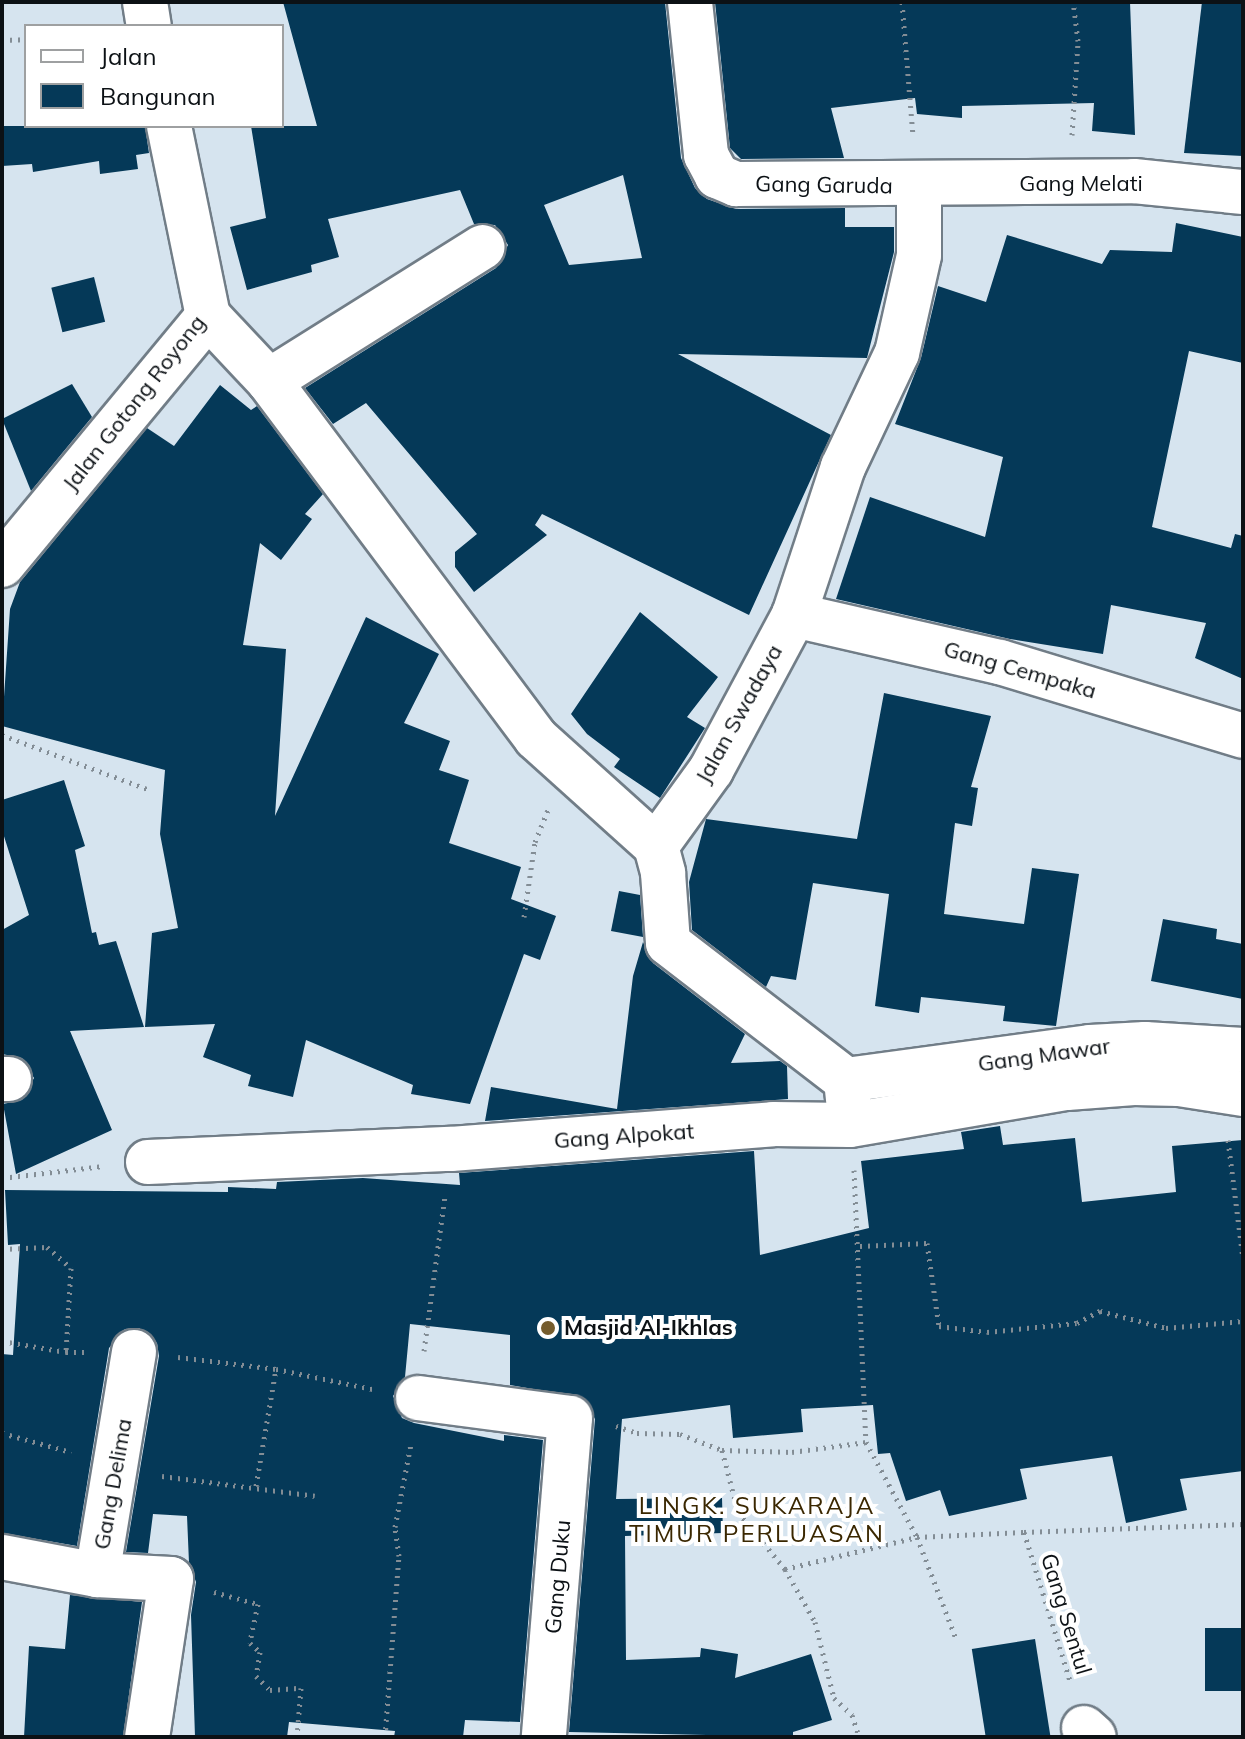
<!DOCTYPE html>
<style>
body{margin:0}
#map{position:relative;width:1245px;height:1739px;overflow:hidden;background:#d6e4ef;font-family:Mulish,sans-serif}
div>[style]{position:absolute}
.building>*{inset:0;background:#053958;transform-origin:0 0}
.path>*{height:5px;margin-top:-2.5px;transform-origin:0;background:repeating-linear-gradient(90deg,#838d95 0 2px,transparent 0 8px)}
.roads{filter:drop-shadow(2px 0 #717d87) drop-shadow(-2px 0 #717d87) drop-shadow(0 2px #717d87) drop-shadow(0 -2px #717d87)}
.minor>*{height:44px;margin:-22px;padding:0 22px;transform-origin:22px;border-radius:22px;background:#fff}
.dots>*{width:22px;height:22px;translate:-50% -50%;box-sizing:border-box;border:4px solid #fff;border-radius:50%}
span{translate:-50% -50%;white-space:nowrap;text-align:center;line-height:1.15;-webkit-text-stroke:8px #fff;paint-order:stroke}
.street-label{font-size:22px;color:#0c1115}
.poi-label{font-size:22px;color:#0c1115;font-weight:700}
.left{translate:0 -50%;text-align:left}
.neighbourhood-label{font-size:24px;color:#3a2700;letter-spacing:2px}
.frame{position:absolute;inset:0;border:4px solid #0c1115;pointer-events:none}
.legend{position:absolute;left:24px;top:24px;width:260px;height:104px;box-sizing:border-box;background:#fff;border:2px solid #9ea0a1;margin:0;padding:10px 14px;list-style:none;font-size:24px;color:#0c1115}
.legend li{display:flex;align-items:center;gap:16px;height:40px}
.legend b{width:40px;border:2px solid #9ea0a1}
</style>
<div id="map">
<div class="building">
<div style="clip-path:polygon(evenodd,283px 2px,665px 2px,681px 158px,695px 188px,707px 199px,736px 209px,845px 208px,845px 227px,894px 227px,894px 252px,867px 358px,678px 354px,831px 435px,749px 615px,542px 514px,535px 525px,547px 535px,474px 592px,455px 567px,455px 552px,477px 534px,366px 403px,333px 424px,305px 388px,496px 268px,508px 245px,495px 225px,474px 224px,460px 190px,328px 219px,339px 257px,311px 265px,312px 272px,247px 290px,230px 227px,266px 218px,251px 126px,317px 126px,283px 2px,623px 175px,642px 258px,569px 265px,544px 205px,623px 175px)"></div>
<div style="clip-path:polygon(715px 2px,1130px 2px,1135px 135px,1092px 131px,1094px 103px,962px 106px,962px 118px,917px 114px,915px 98px,831px 108px,844px 158px,741px 159px,730px 148px)"></div>
<div style="clip-path:polygon(1202px 2px,1243px 2px,1243px 156px,1184px 153px)"></div>
<div style="clip-path:polygon(2px 126px,145px 126px,149px 153px,136px 155px,138px 169px,100px 174px,99px 161px,33px 172px,32px 164px,2px 166px)"></div>
<div style="clip-path:polygon(1176px 223px,1243px 237px,1243px 363px,1189px 351px,1152px 527px,1231px 548px,1235px 534px,1243px 536px,1243px 679px,1195px 658px,1206px 623px,1111px 605px,1103px 654px,1010px 639px,836px 599px,870px 497px,985px 537px,1003px 457px,895px 424px,921px 358px,938px 286px,986px 302px,1007px 235px,1102px 264px,1110px 250px,1172px 252px)"></div>
<div style="left:94px;top:277px;width:46px;height:44px;rotate:76deg"></div>
<div style="clip-path:polygon(72px 384px,92px 417px,31px 491px,2px 419px)"></div>
<div style="clip-path:polygon(220px 385px,251px 410px,257px 406px,323px 494px,305px 514px,312px 519px,281px 560px,260px 543px,243px 645px,286px 649px,275px 816px,366px 617px,439px 654px,404px 723px,450px 741px,439px 770px,469px 780px,449px 843px,521px 867px,511px 899px,556px 916px,540px 960px,524px 954px,470px 1104px,411px 1094px,413px 1085px,306px 1040px,293px 1097px,248px 1086px,251px 1075px,203px 1057px,215px 1024px,145px 1027px,152px 933px,178px 928px,160px 834px,165px 770px,2px 726px,10px 609px,20px 582px,147px 428px,174px 446px)"></div>
<div style="clip-path:polygon(640px 612px,718px 677px,687px 717px,705px 728px,660px 798px,614px 767px,620px 759px,587px 734px,571px 714px)"></div>
<div style="clip-path:polygon(884px 693px,991px 716px,971px 787px,978px 788px,972px 826px,955px 823px,944px 914px,1024px 924px,1032px 868px,1079px 874px,1056px 1026px,1003px 1021px,1005px 1006px,921px 997px,919px 1013px,875px 1006px,889px 894px,813px 883px,796px 980px,771px 976px,766px 987px,692px 930px,689px 882px,706px 819px,857px 839px)"></div>
<div style="clip-path:polygon(64px 780px,85px 846px,75px 850px,92px 933px,96px 932px,99px 945px,116px 941px,144px 1027px,70px 1031px,112px 1130px,16px 1174px,3px 1104px,22px 1100px,34px 1078px,22px 1058px,2px 1054px,2px 930px,29px 915px,2px 830px,2px 800px)"></div>
<div style="clip-path:polygon(619px 891px,640px 895px,643px 937px,611px 931px)"></div>
<div style="clip-path:polygon(1163px 919px,1217px 929px,1216px 939px,1243px 944px,1243px 999px,1151px 981px)"></div>
<div style="clip-path:polygon(643px 942px,653px 963px,745px 1034px,731px 1063px,780px 1061px,787px 1066px,788px 1099px,485px 1121px,491px 1087px,617px 1109px,633px 976px)"></div>
<div style="clip-path:polygon(1000px 1126px,1003px 1145px,1075px 1138px,1082px 1202px,1176px 1192px,1172px 1146px,1243px 1140px,1243px 1471px,1180px 1479px,1187px 1510px,1126px 1523px,1112px 1456px,1020px 1469px,1027px 1499px,949px 1516px,940px 1490px,906px 1501px,890px 1453px,878px 1454px,873px 1405px,801px 1409px,803px 1432px,733px 1438px,730px 1405px,622px 1419px,616px 1499px,722px 1498px,723px 1533px,625px 1536px,626px 1660px,700px 1657px,701px 1648px,738px 1654px,735px 1678px,811px 1654px,832px 1720px,793px 1732px,793px 1737px,569px 1732px,595px 1419px,584px 1398px,510px 1385px,510px 1335px,410px 1324px,405px 1377px,393px 1396px,402px 1418px,414px 1423px,504px 1441px,504px 1435px,543px 1440px,520px 1722px,465px 1720px,463px 1737px,394px 1737px,395px 1731px,289px 1722px,287px 1737px,195px 1737px,191px 1615px,196px 1582px,189px 1563px,187px 1516px,153px 1514px,148px 1553px,126px 1552px,159px 1356px,157px 1343px,139px 1328px,125px 1329px,109px 1348px,77px 1546px,2px 1533px,2px 1354px,13px 1355px,20px 1244px,8px 1245px,5px 1190px,228px 1192px,228px 1187px,276px 1189px,277px 1182px,363px 1178px,460px 1185px,459px 1173px,754px 1151px,760px 1255px,869px 1228px,861px 1161px,964px 1149px,961px 1132px)"></div>
<div style="clip-path:polygon(70px 1595px,142px 1602px,123px 1737px,24px 1737px,29px 1646px,65px 1649px)"></div>
<div style="left:1243px;top:1628px;width:63px;height:38px;rotate:90deg"></div>
<div style="left:1035px;top:1639px;width:99px;height:64px;rotate:81deg"></div>
</div>
<div class="path">
<div style="left:902px;top:2px;width:135px;rotate:85.3deg"></div>
<div style="left:2px;top:40px;width:24px;rotate:-2deg"></div>
<div style="left:1072px;top:135px;width:94px;rotate:-86.3deg"></div>
<div style="left:1078px;top:41px;width:39px;rotate:-97deg"></div>
<div style="left:2px;top:735px;width:155px;rotate:20.4deg"></div>
<div style="left:524px;top:917px;width:76px;rotate:-81.7deg"></div>
<div style="left:535px;top:842px;width:35px;rotate:-68deg"></div>
<div style="left:1228px;top:1140px;width:119px;rotate:82.8deg"></div>
<div style="left:854px;top:1170px;width:272px;rotate:87.5deg"></div>
<div style="left:866px;top:1442px;width:108px;rotate:61.8deg"></div>
<div style="left:917px;top:1537px;width:107px;rotate:-2.7deg"></div>
<div style="left:1024px;top:1532px;width:159px;rotate:72.8deg"></div>
<div style="left:2px;top:1178px;width:102px;rotate:-6.8deg"></div>
<div style="left:860px;top:1246px;width:67px;rotate:-2.6deg"></div>
<div style="left:927px;top:1243px;width:84px;rotate:81.8deg"></div>
<div style="left:939px;top:1326px;width:48px;rotate:7.1deg"></div>
<div style="left:987px;top:1332px;width:90px;rotate:-5.7deg"></div>
<div style="left:1077px;top:1323px;width:26px;rotate:-28deg"></div>
<div style="left:1100px;top:1311px;width:68px;rotate:14.4deg"></div>
<div style="left:1166px;top:1328px;width:77px;rotate:-5.2deg"></div>
<div style="left:2px;top:1249px;width:45px;rotate:-2.5deg"></div>
<div style="left:47px;top:1247px;width:32px;rotate:41deg"></div>
<div style="left:71px;top:1268px;width:84px;rotate:93.4deg"></div>
<div style="left:66px;top:1352px;width:22px"></div>
<div style="left:2px;top:1341px;width:65px;rotate:9.8deg"></div>
<div style="left:424px;top:1351px;width:157px;rotate:-82.3deg"></div>
<div style="left:178px;top:1357px;width:99px;rotate:7deg"></div>
<div style="left:276px;top:1369px;width:99px;rotate:11.7deg"></div>
<div style="left:616px;top:1426px;width:22px;rotate:18deg"></div>
<div style="left:637px;top:1433px;width:43px;rotate:1.3deg"></div>
<div style="left:680px;top:1434px;width:45px;rotate:20.9deg"></div>
<div style="left:722px;top:1450px;width:70px;rotate:1.6deg"></div>
<div style="left:792px;top:1452px;width:75px;rotate:-7.7deg"></div>
<div style="left:2px;top:1433px;width:72px;rotate:15.4deg"></div>
<div style="left:722px;top:1450px;width:64px;rotate:75.5deg"></div>
<div style="left:738px;top:1512px;width:74px;rotate:50.5deg"></div>
<div style="left:785px;top:1569px;width:61px;rotate:60.5deg"></div>
<div style="left:815px;top:1622px;width:78px;rotate:76deg"></div>
<div style="left:834px;top:1698px;width:25px;rotate:43deg"></div>
<div style="left:852px;top:1715px;width:23px;rotate:72deg"></div>
<div style="left:162px;top:1476px;width:154px;rotate:7.4deg"></div>
<div style="left:256px;top:1486px;width:119px;rotate:-80.3deg"></div>
<div style="left:1024px;top:1532px;width:219px;rotate:-2.1deg"></div>
<div style="left:785px;top:1569px;width:136px;rotate:-13.6deg"></div>
<div style="left:917px;top:1537px;width:111px;rotate:69deg"></div>
<div style="left:214px;top:1592px;width:46px;rotate:15.3deg"></div>
<div style="left:258px;top:1604px;width:40px;rotate:102deg"></div>
<div style="left:250px;top:1643px;width:13px;rotate:42deg"></div>
<div style="left:260px;top:1652px;width:24px;rotate:99deg"></div>
<div style="left:256px;top:1676px;width:20px;rotate:45deg"></div>
<div style="left:270px;top:1690px;width:31px;rotate:-4deg"></div>
<div style="left:301px;top:1688px;width:49px;rotate:94.7deg"></div>
<div style="left:385px;top:1737px;width:182px;rotate:-85.6deg"></div>
<div style="left:399px;top:1556px;width:29px;rotate:-98deg"></div>
<div style="left:395px;top:1527px;width:85px;rotate:-79.1deg"></div>
</div>
<div class="roads">
<div class="minor">
<div style="left:145px;top:2px;width:24px;rotate:81deg"></div>
<div style="left:690px;top:2px;width:154px;rotate:84deg"></div>
<div style="left:706px;top:155px;width:24px;rotate:62deg"></div>
<div style="left:717px;top:176px;width:21px;rotate:23deg"></div>
<div style="left:736px;top:184px;width:398px;rotate:-0.4deg"></div>
<div style="left:1134px;top:181px;width:110px;rotate:5.8deg"></div>
<div style="left:208px;top:316px;width:89px;rotate:46.8deg"></div>
<div style="left:269px;top:381px;width:446px;rotate:53.2deg"></div>
<div style="left:536px;top:738px;width:161px;rotate:42deg"></div>
<div style="left:656px;top:846px;width:94px;rotate:-54.1deg"></div>
<div style="left:711px;top:770px;width:176px;rotate:-61.8deg"></div>
<div style="left:794px;top:615px;width:156px;rotate:-71.7deg"></div>
<div style="left:843px;top:467px;width:126px;rotate:-64.7deg"></div>
<div style="left:897px;top:353px;width:100px;rotate:-77.3deg"></div>
<div style="left:919px;top:255px;width:69px;rotate:-90deg"></div>
<div style="left:269px;top:381px;width:252px;rotate:-32.1deg"></div>
<div style="left:2px;top:565px;width:323px;rotate:-50.4deg"></div>
<div style="left:208px;top:316px;width:194px;rotate:-101.6deg"></div>
<div style="left:794px;top:615px;width:211px;rotate:12.9deg"></div>
<div style="left:1000px;top:662px;width:254px;rotate:16.9deg"></div>
<div style="left:656px;top:846px;width:28px;rotate:75deg"></div>
<div style="left:663px;top:873px;width:70px;rotate:85.9deg"></div>
<div style="left:668px;top:943px;width:225px;rotate:37.6deg"></div>
<div style="left:846px;top:1080px;width:29px;rotate:84deg"></div>
<div style="left:2px;top:1079px;width:7px"></div>
<div style="left:846px;top:1080px;width:246px;rotate:-7.7deg"></div>
<div style="left:1090px;top:1047px;width:55px;rotate:-3.1deg"></div>
<div style="left:1145px;top:1044px;width:98px;rotate:3.5deg"></div>
<div style="left:148px;top:1162px;width:303px;rotate:-2.5deg"></div>
<div style="left:451px;top:1149px;width:323px;rotate:-4.4deg"></div>
<div style="left:773px;top:1124px;width:77px;rotate:0.7deg"></div>
<div style="left:850px;top:1125px;width:220px;rotate:-9.7deg"></div>
<div style="left:1067px;top:1088px;width:67px;rotate:-4.3deg"></div>
<div style="left:1134px;top:1083px;width:45px;rotate:1.3deg"></div>
<div style="left:1179px;top:1084px;width:65px;rotate:8.9deg"></div>
<div style="left:134px;top:1352px;width:226px;rotate:99.4deg"></div>
<div style="left:97px;top:1575px;width:74px;rotate:3.1deg"></div>
<div style="left:171px;top:1579px;width:160px;rotate:98.6deg"></div>
<div style="left:418px;top:1398px;width:153px;rotate:7.5deg"></div>
<div style="left:570px;top:1418px;width:320px;rotate:94.7deg"></div>
<div style="left:2px;top:1557px;width:97px;rotate:10.7deg"></div>
<div style="left:1084px;top:1728px;width:13px;rotate:42deg"></div>
</div>
</div>
<div class="dots">
<div style="left:548px;top:1328px;background:#755c2d"></div>
</div>
<div class="street-label">
<span style="left:1081px;top:184px">Gang Melati</span>
<span style="left:824px;top:185px;rotate:1deg">Gang Garuda</span>
<span style="left:134px;top:403px;rotate:-52deg">Jalan Gotong Royong</span>
<span style="left:1020px;top:670px;rotate:16deg">Gang Cempaka</span>
<span style="left:739px;top:714px;rotate:-61deg">Jalan Swadaya</span>
<span style="left:1044px;top:1055px;rotate:-8deg">Gang Mawar</span>
<span style="left:624px;top:1136px;rotate:-4deg">Gang Alpokat</span>
<span style="left:113px;top:1484px;rotate:-80deg">Gang Delima</span>
<span style="left:558px;top:1577px;rotate:-85deg">Gang Duku</span>
<span style="left:1066px;top:1614px;rotate:73deg">Gang Sentul</span>
</div>
<div class="poi-label">
<span class="left" style="left:564px;top:1328px">Masjid Al-Ikhlas</span>
</div>
<div class="neighbourhood-label">
<span style="left:757px;top:1520px">LINGK. SUKARAJA<br>TIMUR PERLUASAN</span>
</div>
<div class="frame"></div>
<ul class="legend">
<li><b style="height:10px;background:#fff"></b>Jalan</li>
<li><b style="height:22px;background:#053958"></b>Bangunan</li>
</ul>
</div>
